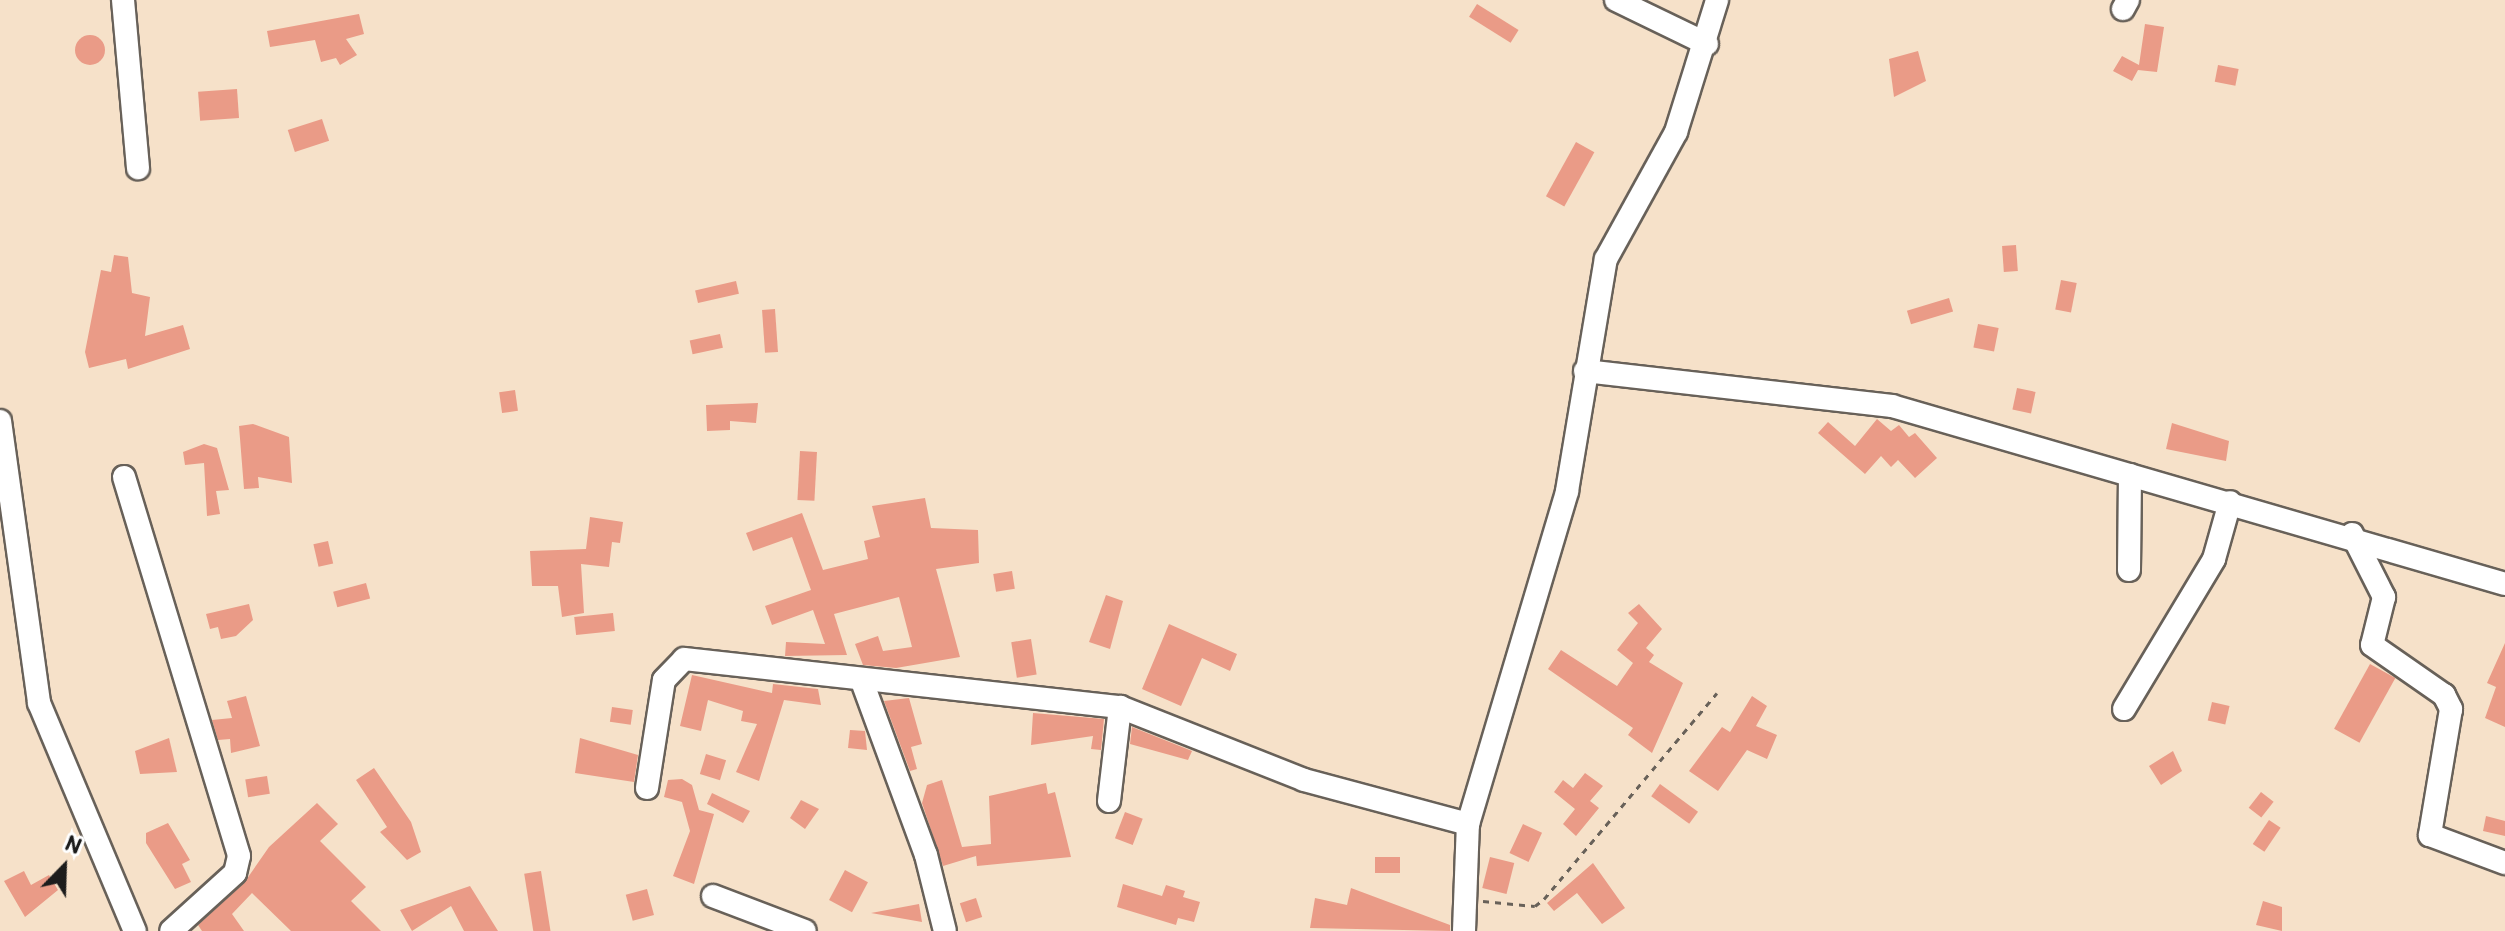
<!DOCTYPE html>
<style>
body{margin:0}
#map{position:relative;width:2505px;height:931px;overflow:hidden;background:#f6e1c9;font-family:Itim,sans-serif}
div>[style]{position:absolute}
.building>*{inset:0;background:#ea9b87;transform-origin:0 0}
.round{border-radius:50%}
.path>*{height:3px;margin-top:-1.5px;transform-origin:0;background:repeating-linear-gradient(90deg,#686159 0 6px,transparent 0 12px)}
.roads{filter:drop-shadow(2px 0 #686159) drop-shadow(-2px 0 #686159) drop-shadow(0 2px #686159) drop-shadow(0 -2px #686159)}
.minor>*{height:22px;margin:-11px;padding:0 11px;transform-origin:11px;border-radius:11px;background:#fff}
span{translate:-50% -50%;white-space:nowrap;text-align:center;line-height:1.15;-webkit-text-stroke:7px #fff;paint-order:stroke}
.north{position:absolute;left:24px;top:827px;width:80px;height:80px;-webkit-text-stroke:6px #fff;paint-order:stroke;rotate:23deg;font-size:22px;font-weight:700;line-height:32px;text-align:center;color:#1c1c1c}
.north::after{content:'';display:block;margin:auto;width:28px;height:36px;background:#1c1c1c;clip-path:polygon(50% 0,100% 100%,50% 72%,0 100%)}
</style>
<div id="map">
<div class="building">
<div style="left:1477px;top:4px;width:49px;height:15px;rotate:32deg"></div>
<div style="clip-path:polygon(359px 14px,364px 34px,346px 39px,357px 55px,340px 65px,336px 58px,321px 62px,315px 40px,270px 47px,267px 31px)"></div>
<div style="clip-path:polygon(2145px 24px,2164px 27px,2157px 72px,2138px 70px,2132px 81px,2113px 71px,2122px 56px,2139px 65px)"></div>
<div class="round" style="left:75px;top:35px;width:30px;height:30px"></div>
<div style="clip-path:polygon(1918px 51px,1926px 81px,1894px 97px,1889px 59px)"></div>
<div style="left:2218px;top:65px;width:21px;height:17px;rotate:11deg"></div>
<div style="left:237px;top:89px;width:29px;height:39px;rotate:86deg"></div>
<div style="left:322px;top:119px;width:23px;height:36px;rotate:72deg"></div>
<div style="left:1576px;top:142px;width:21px;height:62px;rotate:29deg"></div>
<div style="left:2016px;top:245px;width:26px;height:14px;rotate:86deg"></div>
<div style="clip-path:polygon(114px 255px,128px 257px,132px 293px,150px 297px,145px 336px,183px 325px,190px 349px,128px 369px,126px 359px,89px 368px,85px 352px,101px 270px,111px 272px)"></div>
<div style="left:2061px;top:280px;width:16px;height:30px;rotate:11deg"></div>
<div style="left:736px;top:281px;width:13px;height:42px;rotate:77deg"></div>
<div style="left:1949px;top:298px;width:14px;height:44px;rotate:73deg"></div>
<div style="left:775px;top:309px;width:43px;height:13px;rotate:86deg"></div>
<div style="left:1978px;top:324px;width:21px;height:24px;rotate:11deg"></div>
<div style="left:720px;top:334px;width:14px;height:31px;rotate:78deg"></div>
<div style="left:2017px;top:388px;width:19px;height:22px;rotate:12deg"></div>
<div style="left:515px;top:390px;width:21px;height:16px;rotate:82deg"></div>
<div style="clip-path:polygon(758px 403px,756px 423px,730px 421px,730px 430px,707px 431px,706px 405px)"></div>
<div style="clip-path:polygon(1877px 419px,1891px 431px,1899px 425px,1909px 437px,1915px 433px,1937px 458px,1915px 478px,1898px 460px,1891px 467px,1881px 456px,1865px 474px,1818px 433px,1828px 422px,1855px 446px)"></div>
<div style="clip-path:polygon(2172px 423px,2229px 441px,2226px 461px,2166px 449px)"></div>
<div style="clip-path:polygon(253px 424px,289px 437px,292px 483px,258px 477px,259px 488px,244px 489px,239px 426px)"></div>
<div style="clip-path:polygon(204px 444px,217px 448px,229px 490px,216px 491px,220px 514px,207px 516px,204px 463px,185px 465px,183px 452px)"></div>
<div style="left:800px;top:451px;width:17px;height:49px;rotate:3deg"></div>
<div style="clip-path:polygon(925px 498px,931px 528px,978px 530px,979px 563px,936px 569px,960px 657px,896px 668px,863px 665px,855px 644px,878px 636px,883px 651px,912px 647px,899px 597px,834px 614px,847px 655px,785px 656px,786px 642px,825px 644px,813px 610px,772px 625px,765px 606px,811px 590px,792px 537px,753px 551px,746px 533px,802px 513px,823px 570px,868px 559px,864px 541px,880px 537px,872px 506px)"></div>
<div style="clip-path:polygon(590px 517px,623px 522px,620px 543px,612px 542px,609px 567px,581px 564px,584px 613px,562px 617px,558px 586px,532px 586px,530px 551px,586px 549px)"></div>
<div style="left:328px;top:541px;width:23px;height:15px;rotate:77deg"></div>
<div style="left:1012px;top:571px;width:18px;height:19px;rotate:81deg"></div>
<div style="left:366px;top:583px;width:16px;height:34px;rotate:75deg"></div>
<div style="clip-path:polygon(1106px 595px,1123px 601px,1110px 649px,1089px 642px)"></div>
<div style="clip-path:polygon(249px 604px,253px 620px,236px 636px,221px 639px,218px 627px,210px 629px,206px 614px)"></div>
<div style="clip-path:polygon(1639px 604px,1662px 629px,1646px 648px,1654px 655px,1649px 662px,1683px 683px,1652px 753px,1628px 735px,1633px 728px,1548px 669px,1561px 650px,1617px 686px,1633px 663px,1617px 650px,1638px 623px,1628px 613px)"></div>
<div style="left:613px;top:613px;width:18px;height:39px;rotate:84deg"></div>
<div style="clip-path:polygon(1169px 624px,1237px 654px,1230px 671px,1202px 658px,1181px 706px,1142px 689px)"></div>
<div style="left:1031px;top:639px;width:36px;height:20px;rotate:81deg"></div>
<div style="clip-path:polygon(2505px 643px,2505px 727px,2485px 718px,2496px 687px,2487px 683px)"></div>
<div style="left:2370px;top:664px;width:29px;height:74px;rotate:29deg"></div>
<div style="clip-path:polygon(692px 675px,772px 693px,773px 684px,818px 689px,821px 705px,784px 700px,759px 781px,736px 772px,757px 724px,741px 721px,743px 711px,708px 700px,701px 731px,680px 726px)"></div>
<div style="clip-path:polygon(246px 696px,260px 746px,231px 753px,230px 739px,218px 740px,212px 720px,232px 718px,227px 701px)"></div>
<div style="clip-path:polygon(1752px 696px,1767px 706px,1756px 726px,1777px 735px,1767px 759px,1747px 750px,1718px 791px,1689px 771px,1722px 727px,1730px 732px)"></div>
<div style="clip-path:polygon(909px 698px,922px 744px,911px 747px,917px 769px,910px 771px,884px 701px)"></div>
<div style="left:2212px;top:702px;width:18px;height:19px;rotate:13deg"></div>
<div style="left:612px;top:707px;width:21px;height:15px;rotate:8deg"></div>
<div style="clip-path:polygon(1033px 713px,1104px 719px,1101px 750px,1091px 749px,1093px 736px,1031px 745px)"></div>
<div style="clip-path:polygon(1132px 727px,1192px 751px,1188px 760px,1130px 744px)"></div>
<div style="clip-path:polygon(850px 730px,865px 731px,867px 750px,848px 748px)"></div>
<div style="clip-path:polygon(169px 738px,177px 772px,140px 774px,135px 751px)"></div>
<div style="clip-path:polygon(580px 738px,638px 755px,634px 782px,575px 773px)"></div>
<div style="clip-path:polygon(2173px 751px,2182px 771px,2161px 785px,2149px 766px)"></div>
<div style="left:706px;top:754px;width:21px;height:21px;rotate:17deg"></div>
<div style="clip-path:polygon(374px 768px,411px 822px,421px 852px,407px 860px,380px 832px,387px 827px,356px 780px)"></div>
<div style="clip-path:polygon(1585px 773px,1603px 786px,1590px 801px,1599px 808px,1576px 836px,1563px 824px,1575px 809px,1554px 792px,1563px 780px,1573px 788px)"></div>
<div style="left:267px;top:776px;width:18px;height:22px;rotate:81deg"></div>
<div style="clip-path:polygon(682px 779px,692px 785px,699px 810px,714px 814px,694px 884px,673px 876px,690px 831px,682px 802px,664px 797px,668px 780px)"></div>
<div style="clip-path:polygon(942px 780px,962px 847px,991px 844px,989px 796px,1046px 783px,1048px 794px,1055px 792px,1071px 857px,977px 866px,976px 856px,943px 866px,922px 803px,927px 785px)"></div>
<div style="left:1660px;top:784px;width:47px;height:15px;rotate:36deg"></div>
<div style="left:2261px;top:792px;width:16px;height:20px;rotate:38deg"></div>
<div style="clip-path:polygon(712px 793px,750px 811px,743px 823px,707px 804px)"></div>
<div style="clip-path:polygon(801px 800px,819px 809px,805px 829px,790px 818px)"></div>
<div style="clip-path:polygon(317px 803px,338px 824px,320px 841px,366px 887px,351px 901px,381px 931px,291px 931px,252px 893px,232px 914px,244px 931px,202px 931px,198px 925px,244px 883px,269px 847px)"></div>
<div style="left:1125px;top:812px;width:19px;height:28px;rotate:21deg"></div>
<div style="clip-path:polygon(2486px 816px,2505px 821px,2505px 836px,2483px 831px)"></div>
<div style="left:2269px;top:820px;width:14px;height:29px;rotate:34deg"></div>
<div style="clip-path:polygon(168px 823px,190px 860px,182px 864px,191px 882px,175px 889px,146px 843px,146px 833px)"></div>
<div style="left:1523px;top:824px;width:21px;height:32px;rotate:25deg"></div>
<div style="left:1375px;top:857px;width:25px;height:16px"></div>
<div style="left:1490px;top:857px;width:25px;height:32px;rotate:14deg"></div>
<div style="clip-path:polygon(1593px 863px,1625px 908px,1602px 924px,1577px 893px,1554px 911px,1547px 903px)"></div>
<div style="left:845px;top:870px;width:26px;height:34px;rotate:28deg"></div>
<div style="clip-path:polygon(24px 871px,31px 885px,49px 875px,58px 890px,25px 917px,4px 881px)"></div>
<div style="left:541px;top:871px;width:61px;height:17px;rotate:81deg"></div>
<div style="clip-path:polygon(1123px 884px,1162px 896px,1166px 885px,1185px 891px,1183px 897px,1200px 902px,1194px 922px,1178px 918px,1176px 925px,1117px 907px)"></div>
<div style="clip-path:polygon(470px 886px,498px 931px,464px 931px,451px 906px,412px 931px,400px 910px)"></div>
<div style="clip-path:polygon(1351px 888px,1450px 925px,1450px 931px,1310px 928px,1315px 898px,1347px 905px)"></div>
<div style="left:647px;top:889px;width:27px;height:22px;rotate:75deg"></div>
<div style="left:976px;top:898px;width:20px;height:17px;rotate:72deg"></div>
<div style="clip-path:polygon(2263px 901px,2282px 907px,2282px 931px,2256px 925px)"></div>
<div style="clip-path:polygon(919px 904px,922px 922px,871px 913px)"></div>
</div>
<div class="path">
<div style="left:1483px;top:901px;width:52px;rotate:5.5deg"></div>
<div style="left:1535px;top:906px;width:11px;rotate:-38deg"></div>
<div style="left:1544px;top:899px;width:269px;rotate:-50deg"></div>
</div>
<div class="roads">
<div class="minor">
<div style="left:123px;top:0;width:169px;rotate:84.9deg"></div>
<div style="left:1616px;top:0;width:101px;rotate:25.8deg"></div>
<div style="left:2123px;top:9px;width:10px;rotate:-61deg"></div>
<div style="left:1585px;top:371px;width:309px;rotate:6.5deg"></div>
<div style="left:1892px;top:406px;width:638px;rotate:16.19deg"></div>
<div style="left:0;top:421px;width:285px;rotate:82.1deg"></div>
<div style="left:39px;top:703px;width:247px;rotate:67.2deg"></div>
<div style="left:124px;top:477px;width:396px;rotate:73.1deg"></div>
<div style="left:239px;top:856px;width:17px;rotate:103deg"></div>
<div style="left:235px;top:873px;width:86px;rotate:137.8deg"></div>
<div style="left:2352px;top:534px;width:71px;rotate:63.1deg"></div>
<div style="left:2384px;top:597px;width:49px;rotate:104deg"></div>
<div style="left:2372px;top:645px;width:88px;rotate:34.8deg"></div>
<div style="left:2444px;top:695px;width:16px;rotate:63deg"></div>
<div style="left:2451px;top:709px;width:128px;rotate:99.5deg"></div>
<div style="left:2430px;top:835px;width:80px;rotate:20.5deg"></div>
<div style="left:2129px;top:570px;width:95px;rotate:-89.4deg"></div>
<div style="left:863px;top:684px;width:182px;rotate:69.8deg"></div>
<div style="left:926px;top:855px;width:78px;rotate:76deg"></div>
<div style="left:2124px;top:709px;width:175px;rotate:-59deg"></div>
<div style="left:2214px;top:559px;width:59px;rotate:-74.3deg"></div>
<div style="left:647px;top:788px;width:109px;rotate:-81.1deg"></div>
<div style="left:664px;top:680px;width:29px;rotate:-46deg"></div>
<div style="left:684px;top:659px;width:439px;rotate:6.3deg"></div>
<div style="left:1120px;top:707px;width:198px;rotate:21.6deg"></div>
<div style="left:1304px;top:780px;width:170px;rotate:15deg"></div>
<div style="left:1109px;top:801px;width:95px;rotate:-83.3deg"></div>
<div style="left:713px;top:896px;width:98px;rotate:20.8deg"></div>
<div style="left:1464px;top:931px;width:107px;rotate:-87.9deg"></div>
<div style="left:1468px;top:824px;width:347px;rotate:-73.4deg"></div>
<div style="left:1567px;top:491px;width:235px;rotate:-80.5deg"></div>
<div style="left:1606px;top:259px;width:145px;rotate:-61.1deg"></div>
<div style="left:1676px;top:132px;width:138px;rotate:-72.7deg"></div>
</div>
</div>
<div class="north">N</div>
</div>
